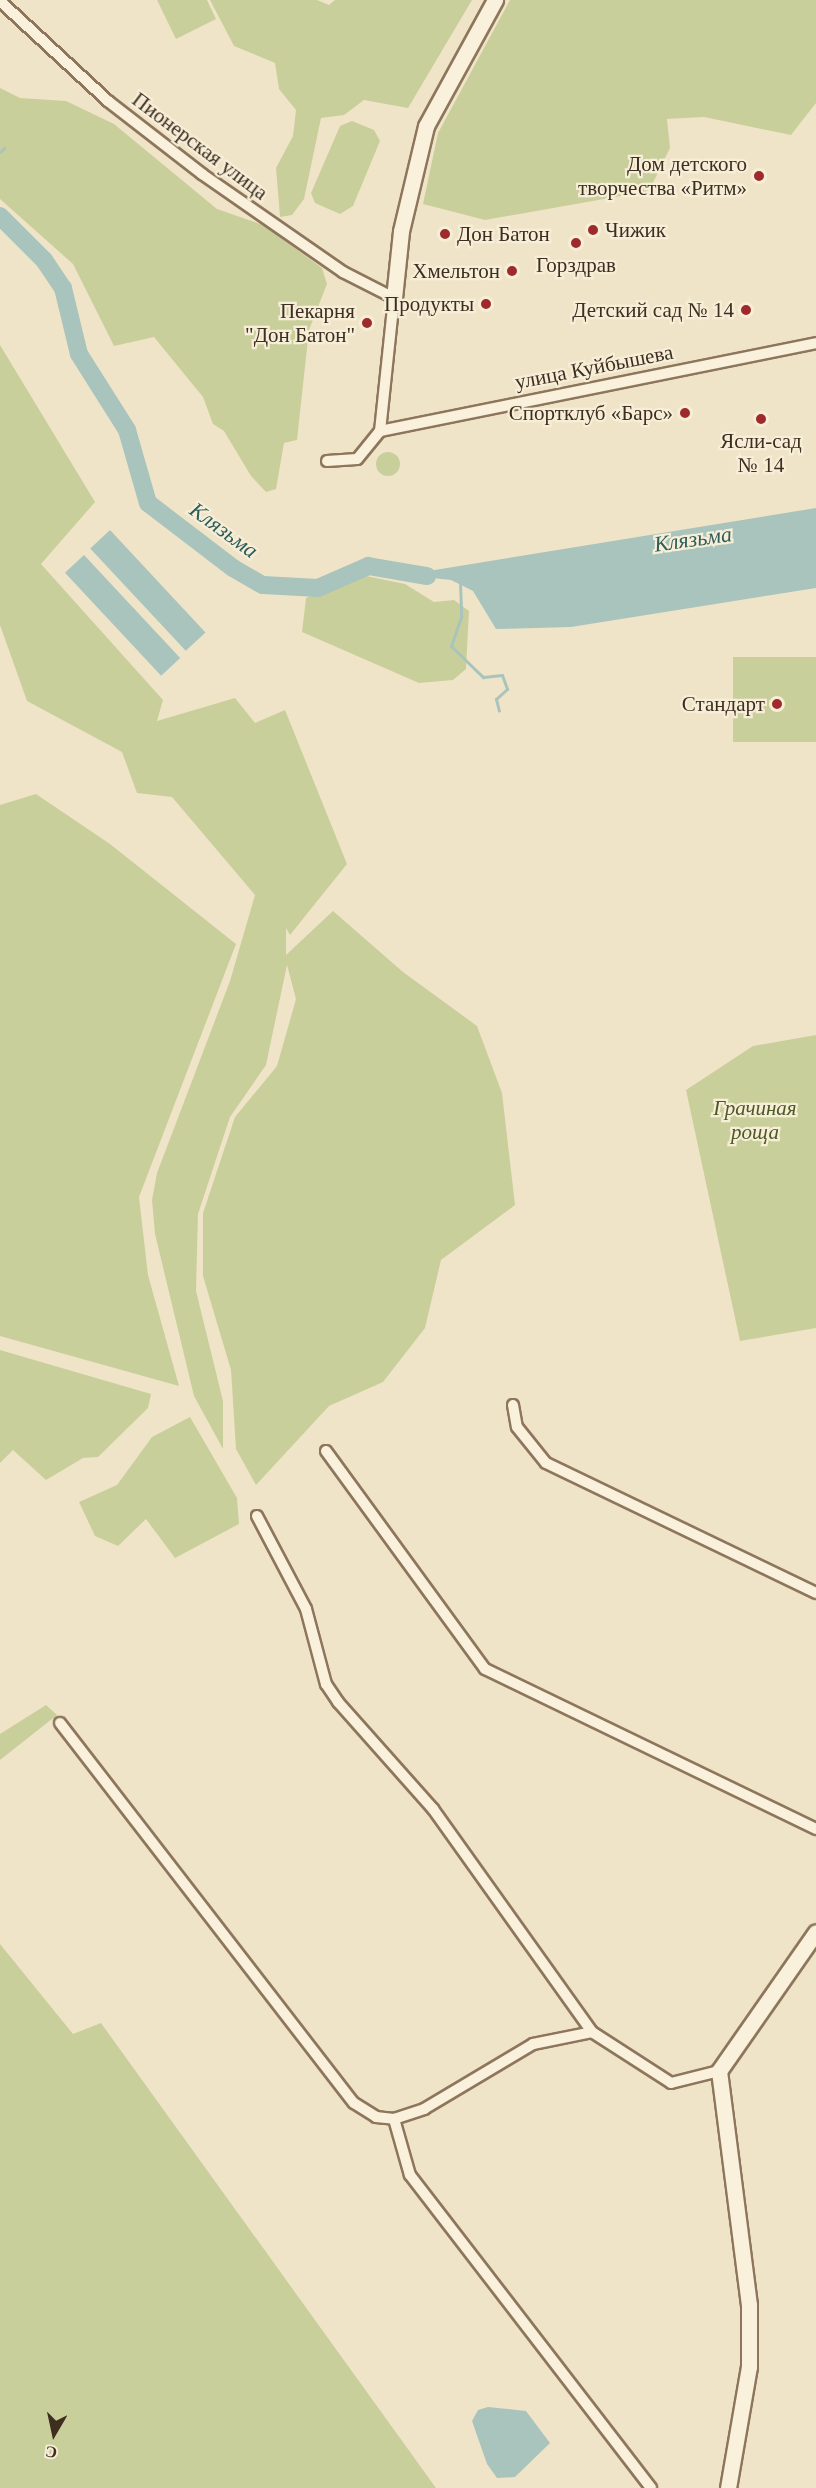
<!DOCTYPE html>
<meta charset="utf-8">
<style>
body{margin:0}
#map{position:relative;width:816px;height:2488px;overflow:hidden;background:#f0e4c8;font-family:"Times New Roman",serif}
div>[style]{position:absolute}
.green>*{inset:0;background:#c9cf9b;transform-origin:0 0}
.round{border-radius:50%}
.water>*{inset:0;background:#a9c4bc;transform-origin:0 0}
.stream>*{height:3px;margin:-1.5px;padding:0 1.5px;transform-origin:1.5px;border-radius:1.5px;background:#a9c4bc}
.river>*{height:18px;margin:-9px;padding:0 9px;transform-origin:9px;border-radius:9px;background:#a9c4bc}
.roads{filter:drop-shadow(2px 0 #8d765c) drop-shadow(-2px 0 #8d765c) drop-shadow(0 2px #8d765c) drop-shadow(0 -2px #8d765c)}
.street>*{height:10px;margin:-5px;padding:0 5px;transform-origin:5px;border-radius:5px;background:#faf1dc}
.secondary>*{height:15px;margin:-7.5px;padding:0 7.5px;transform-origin:7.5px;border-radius:7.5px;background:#faf1dc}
.dots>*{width:16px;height:16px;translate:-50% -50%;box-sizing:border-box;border:3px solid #f7eed8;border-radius:50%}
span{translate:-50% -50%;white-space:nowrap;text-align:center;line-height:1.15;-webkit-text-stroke:4.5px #f7eed8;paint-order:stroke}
.street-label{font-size:21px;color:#3d2e20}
.poi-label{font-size:21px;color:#3d2e20}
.right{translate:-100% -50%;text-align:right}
.left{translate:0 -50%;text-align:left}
.park-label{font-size:21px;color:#4d5a26;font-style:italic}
.water-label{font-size:22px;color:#2f5d5a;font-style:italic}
.north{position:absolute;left:24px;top:2404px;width:60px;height:60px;-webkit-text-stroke:4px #f7eed8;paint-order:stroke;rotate:189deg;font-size:16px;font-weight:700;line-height:24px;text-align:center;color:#3d2e20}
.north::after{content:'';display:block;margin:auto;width:21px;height:27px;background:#3d2e20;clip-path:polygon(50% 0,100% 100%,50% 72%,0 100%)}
</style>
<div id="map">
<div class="green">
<div style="clip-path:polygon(157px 0,207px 0,216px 19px,176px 39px)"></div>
<div style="clip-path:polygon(210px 0,317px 0,329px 5px,335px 0,472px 0,408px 108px,364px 100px,344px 115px,321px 118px,304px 199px,292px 215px,280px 217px,276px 168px,293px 136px,296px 110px,279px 89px,275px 63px,234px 46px)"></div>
<div style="clip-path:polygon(510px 0,816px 0,816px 103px,791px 135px,704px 117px,667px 119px,670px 148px,649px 191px,485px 220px,423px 204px,438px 133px)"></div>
<div style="clip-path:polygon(0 88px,20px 98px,66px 101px,114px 124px,217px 209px,263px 225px,322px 268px,327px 284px,309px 330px,297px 440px,284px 443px,276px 489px,266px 492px,251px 476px,224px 431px,213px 424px,203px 397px,154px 337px,114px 346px,73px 264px,0 199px)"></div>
<div style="clip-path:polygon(352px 121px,374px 130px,380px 141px,353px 206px,340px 214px,315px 203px,311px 193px,340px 126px)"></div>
<div style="clip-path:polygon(0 345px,95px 502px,41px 564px,163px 700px,157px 721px,235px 698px,255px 723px,285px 710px,347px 864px,290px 935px,286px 928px,286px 955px,333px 911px,403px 972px,477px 1026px,502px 1093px,515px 1205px,441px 1260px,425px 1328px,383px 1382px,329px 1406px,256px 1485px,236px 1449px,231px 1370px,203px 1276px,203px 1213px,235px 1117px,277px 1066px,296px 999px,287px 965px,266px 1065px,230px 1117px,198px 1214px,196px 1291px,223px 1401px,223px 1449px,194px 1396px,155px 1234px,152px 1200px,157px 1173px,230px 981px,255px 895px,172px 797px,137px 793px,122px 752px,27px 701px,0 625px)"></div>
<div class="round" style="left:376px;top:452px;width:24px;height:24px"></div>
<div style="clip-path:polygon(361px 575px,405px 584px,434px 602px,454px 600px,469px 611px,466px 669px,453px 680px,419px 683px,302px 632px,306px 598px)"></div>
<div style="left:816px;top:657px;width:85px;height:83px;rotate:90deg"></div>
<div style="clip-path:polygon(36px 794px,110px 844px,236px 944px,139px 1197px,148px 1275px,179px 1386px,0 1336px,0 805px)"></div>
<div style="clip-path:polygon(816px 1035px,816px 1328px,740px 1341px,686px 1090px,753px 1046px)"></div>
<div style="clip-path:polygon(0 1350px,151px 1394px,148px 1408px,98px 1457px,83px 1458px,46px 1480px,13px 1450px,0 1463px)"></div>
<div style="clip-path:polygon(190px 1417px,237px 1498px,239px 1524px,175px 1558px,146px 1519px,118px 1546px,95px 1536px,79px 1502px,117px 1485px,152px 1437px)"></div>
<div style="clip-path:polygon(46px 1705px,57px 1715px,0 1760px,0 1734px)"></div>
<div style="clip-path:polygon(0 1944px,73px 2034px,101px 2023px,436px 2488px,0 2488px)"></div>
</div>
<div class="water">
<div style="clip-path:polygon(816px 508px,816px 588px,571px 627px,496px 629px,473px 591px,451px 580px,404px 575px)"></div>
<div style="left:110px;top:530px;width:140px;height:27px;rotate:47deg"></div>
<div style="left:84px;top:555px;width:141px;height:26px;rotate:47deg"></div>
<div style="clip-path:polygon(488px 2407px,526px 2411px,550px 2443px,515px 2477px,497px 2478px,487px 2464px,472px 2421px,478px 2410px)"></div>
</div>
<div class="stream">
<div style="left:0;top:152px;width:6px;rotate:-45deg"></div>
<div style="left:460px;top:582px;width:35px;rotate:88deg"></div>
<div style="left:461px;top:617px;width:31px;rotate:109deg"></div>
<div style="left:451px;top:646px;width:45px;rotate:44.1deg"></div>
<div style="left:483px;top:677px;width:19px;rotate:-6deg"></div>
<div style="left:502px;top:675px;width:15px;rotate:70deg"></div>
<div style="left:507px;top:689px;width:15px;rotate:138deg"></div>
<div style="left:496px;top:699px;width:12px;rotate:76deg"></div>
</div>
<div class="river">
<div style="left:0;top:216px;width:62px;rotate:45deg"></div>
<div style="left:44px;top:260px;width:34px;rotate:56deg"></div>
<div style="left:63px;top:288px;width:68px;rotate:76.4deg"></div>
<div style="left:79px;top:354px;width:90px;rotate:57.7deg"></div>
<div style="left:127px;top:430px;width:76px;rotate:74deg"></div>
<div style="left:148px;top:503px;width:107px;rotate:37.4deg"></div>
<div style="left:233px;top:568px;width:34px;rotate:30deg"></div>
<div style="left:263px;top:585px;width:55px;rotate:3.1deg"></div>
<div style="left:318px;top:588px;width:55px;rotate:-23.7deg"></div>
<div style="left:368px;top:566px;width:60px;rotate:9.6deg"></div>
</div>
<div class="roads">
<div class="street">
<div style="left:0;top:1px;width:147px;rotate:42.8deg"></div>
<div style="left:108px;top:101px;width:119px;rotate:37.8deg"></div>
<div style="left:202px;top:174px;width:172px;rotate:34.8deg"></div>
<div style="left:343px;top:272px;width:57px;rotate:27deg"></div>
<div style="left:394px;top:298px;width:134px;rotate:96deg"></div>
<div style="left:380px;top:431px;width:36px;rotate:129deg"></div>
<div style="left:357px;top:459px;width:30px;rotate:176deg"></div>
<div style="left:380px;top:431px;width:445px;rotate:-11.4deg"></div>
<div style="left:513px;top:1405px;width:22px;rotate:80deg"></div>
<div style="left:517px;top:1427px;width:46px;rotate:51.1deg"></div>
<div style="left:546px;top:1463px;width:300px;rotate:25.7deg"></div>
<div style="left:326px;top:1451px;width:270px;rotate:53.9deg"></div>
<div style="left:485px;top:1669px;width:368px;rotate:25.8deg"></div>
<div style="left:257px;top:1516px;width:105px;rotate:62.2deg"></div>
<div style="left:306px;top:1609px;width:78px;rotate:75.1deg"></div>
<div style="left:326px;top:1684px;width:22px;rotate:56deg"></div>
<div style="left:338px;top:1702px;width:143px;rotate:48.4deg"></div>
<div style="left:433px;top:1809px;width:274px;rotate:54.5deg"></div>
<div style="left:592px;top:2032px;width:94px;rotate:32.8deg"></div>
<div style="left:671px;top:2083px;width:49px;rotate:-14deg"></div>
<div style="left:60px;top:1723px;width:480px;rotate:52.3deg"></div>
<div style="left:354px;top:2103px;width:26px;rotate:32deg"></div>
<div style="left:376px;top:2117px;width:18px;rotate:6deg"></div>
<div style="left:394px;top:2119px;width:32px;rotate:-18deg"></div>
<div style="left:424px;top:2109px;width:127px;rotate:-30.8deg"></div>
<div style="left:533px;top:2044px;width:60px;rotate:-11.5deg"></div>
<div style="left:394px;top:2119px;width:58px;rotate:74.1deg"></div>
<div style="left:410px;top:2175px;width:395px;rotate:52.4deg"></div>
</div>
<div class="secondary">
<div style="left:394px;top:298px;width:67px;rotate:-84deg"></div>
<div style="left:401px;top:231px;width:108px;rotate:-76.6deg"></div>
<div style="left:426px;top:126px;width:144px;rotate:-61.3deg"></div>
<div style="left:728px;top:2488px;width:123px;rotate:-80.2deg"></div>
<div style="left:749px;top:2367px;width:62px;rotate:-90deg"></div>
<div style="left:749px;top:2305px;width:236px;rotate:-97.3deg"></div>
<div style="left:719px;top:2071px;width:169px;rotate:-55.1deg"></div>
</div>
</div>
<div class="dots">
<div style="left:759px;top:176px;background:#9e2a2b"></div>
<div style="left:593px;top:230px;background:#9e2a2b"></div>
<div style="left:445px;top:234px;background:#9e2a2b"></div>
<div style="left:576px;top:243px;background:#9e2a2b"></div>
<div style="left:512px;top:271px;background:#9e2a2b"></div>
<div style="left:486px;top:304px;background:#9e2a2b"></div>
<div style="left:746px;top:310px;background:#9e2a2b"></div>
<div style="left:367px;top:323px;background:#9e2a2b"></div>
<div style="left:685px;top:413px;background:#9e2a2b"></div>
<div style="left:761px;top:419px;background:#9e2a2b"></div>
<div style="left:777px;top:704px;background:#9e2a2b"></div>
</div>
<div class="street-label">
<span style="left:200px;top:146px;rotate:37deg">Пионерская улица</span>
<span style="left:594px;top:367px;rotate:-11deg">улица Куйбышева</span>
</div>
<div class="poi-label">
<span class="right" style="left:747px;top:176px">Дом детского<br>творчества «Ритм»</span>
<span class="left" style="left:605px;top:230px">Чижик</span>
<span class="left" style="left:457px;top:234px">Дон Батон</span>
<span style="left:576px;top:265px">Горздрав</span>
<span class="right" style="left:500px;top:271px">Хмельтон</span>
<span class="right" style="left:474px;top:304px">Продукты</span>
<span class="right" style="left:734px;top:310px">Детский сад № 14</span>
<span class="right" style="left:355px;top:323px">Пекарня<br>"Дон Батон"</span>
<span class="right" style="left:673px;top:413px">Спортклуб «Барс»</span>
<span style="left:761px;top:453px">Ясли-сад<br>№ 14</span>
<span class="right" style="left:765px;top:704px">Стандарт</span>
</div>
<div class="park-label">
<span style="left:755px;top:1120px">Грачиная<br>роща</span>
</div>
<div class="water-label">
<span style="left:224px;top:530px;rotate:36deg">Клязьма</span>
<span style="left:693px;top:539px;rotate:-8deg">Клязьма</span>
</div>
<div class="north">С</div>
</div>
